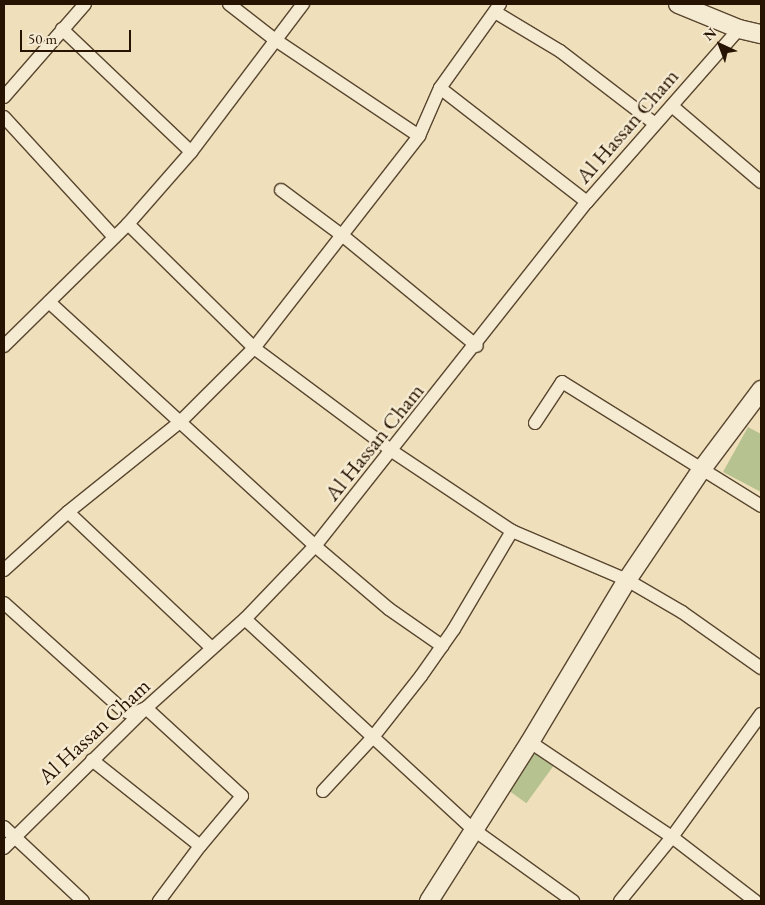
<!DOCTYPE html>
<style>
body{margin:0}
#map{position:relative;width:765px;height:905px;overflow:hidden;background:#efdfba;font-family:"EB Garamond",serif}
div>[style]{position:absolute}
.green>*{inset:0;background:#b7c291;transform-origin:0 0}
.roads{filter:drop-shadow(1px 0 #59462f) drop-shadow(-1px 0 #59462f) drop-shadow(0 1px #59462f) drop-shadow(0 -1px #59462f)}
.street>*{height:12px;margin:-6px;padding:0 6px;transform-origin:6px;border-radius:6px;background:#f5ead2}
.secondary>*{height:18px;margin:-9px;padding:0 9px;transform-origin:9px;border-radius:9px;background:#f5ead2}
span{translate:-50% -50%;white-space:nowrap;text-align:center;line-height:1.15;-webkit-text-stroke:5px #f5ead2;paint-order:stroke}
.street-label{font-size:22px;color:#271301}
.frame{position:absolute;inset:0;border:5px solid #271301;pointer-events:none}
.north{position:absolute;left:695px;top:20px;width:50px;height:50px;-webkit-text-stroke:4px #f5ead2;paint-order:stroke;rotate:317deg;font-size:14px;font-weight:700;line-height:20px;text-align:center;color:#271301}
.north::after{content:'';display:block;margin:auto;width:18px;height:22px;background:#271301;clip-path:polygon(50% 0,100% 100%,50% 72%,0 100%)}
.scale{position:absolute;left:20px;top:30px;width:111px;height:22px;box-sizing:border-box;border:2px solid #271301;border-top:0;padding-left:6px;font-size:15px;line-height:18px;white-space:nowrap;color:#271301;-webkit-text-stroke:4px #f5ead2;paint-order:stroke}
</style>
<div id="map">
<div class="green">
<div style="clip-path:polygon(748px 427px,761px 434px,761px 492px,723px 472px)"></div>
<div style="left:534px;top:752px;width:24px;height:46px;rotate:36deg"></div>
</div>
<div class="roads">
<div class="street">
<div style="left:229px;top:4px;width:57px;rotate:37.9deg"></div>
<div style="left:274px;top:39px;width:174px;rotate:33.8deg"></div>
<div style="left:495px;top:12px;width:76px;rotate:31deg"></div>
<div style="left:560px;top:51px;width:118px;rotate:37.5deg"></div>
<div style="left:62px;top:29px;width:178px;rotate:43.6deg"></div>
<div style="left:440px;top:88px;width:186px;rotate:37.8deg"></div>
<div style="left:4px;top:97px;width:123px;rotate:-48.9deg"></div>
<div style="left:672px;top:106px;width:117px;rotate:40.5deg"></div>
<div style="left:4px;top:117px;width:163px;rotate:47.5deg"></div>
<div style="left:281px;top:190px;width:77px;rotate:36.6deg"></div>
<div style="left:343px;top:236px;width:173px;rotate:39.4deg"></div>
<div style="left:128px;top:224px;width:177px;rotate:44.5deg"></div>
<div style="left:254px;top:348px;width:172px;rotate:36.7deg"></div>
<div style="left:392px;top:451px;width:144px;rotate:33.7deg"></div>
<div style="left:512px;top:531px;width:125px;rotate:23.1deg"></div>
<div style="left:627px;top:580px;width:64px;rotate:30.2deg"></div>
<div style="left:682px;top:612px;width:97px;rotate:35.3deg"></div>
<div style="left:49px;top:302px;width:361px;rotate:42.5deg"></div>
<div style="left:315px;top:546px;width:97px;rotate:40.4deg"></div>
<div style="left:389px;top:609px;width:65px;rotate:34.9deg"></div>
<div style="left:4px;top:346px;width:174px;rotate:-44.5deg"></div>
<div style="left:128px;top:224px;width:96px;rotate:-48.8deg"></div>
<div style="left:191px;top:152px;width:186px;rotate:-52.9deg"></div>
<div style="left:535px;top:423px;width:49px;rotate:-56.6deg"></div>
<div style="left:562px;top:382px;width:234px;rotate:31.9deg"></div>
<div style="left:68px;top:512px;width:198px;rotate:43.4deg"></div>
<div style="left:4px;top:570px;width:86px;rotate:-42.2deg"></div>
<div style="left:68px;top:512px;width:145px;rotate:-38.8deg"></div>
<div style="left:181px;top:421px;width:103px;rotate:-45deg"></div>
<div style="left:254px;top:348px;width:269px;rotate:-52.1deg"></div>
<div style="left:419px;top:136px;width:52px;rotate:-66.4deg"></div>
<div style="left:440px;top:88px;width:103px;rotate:-54.5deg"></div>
<div style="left:4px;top:603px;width:161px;rotate:42deg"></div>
<div style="left:124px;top:711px;width:9px;rotate:21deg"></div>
<div style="left:132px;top:714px;width:15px;rotate:-23deg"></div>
<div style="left:146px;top:708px;width:130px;rotate:42.5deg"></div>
<div style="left:242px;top:796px;width:65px;rotate:130deg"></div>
<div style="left:200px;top:846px;width:69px;rotate:126.7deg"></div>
<div style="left:245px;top:619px;width:311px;rotate:42.7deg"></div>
<div style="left:474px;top:830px;width:122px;rotate:35.6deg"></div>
<div style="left:530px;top:742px;width:171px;rotate:33.8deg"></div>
<div style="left:672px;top:837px;width:105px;rotate:37.6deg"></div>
<div style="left:92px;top:760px;width:138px;rotate:38.5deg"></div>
<div style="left:323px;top:791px;width:74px;rotate:-47.2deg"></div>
<div style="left:373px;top:737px;width:78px;rotate:-51.8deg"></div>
<div style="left:421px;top:676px;width:57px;rotate:-54.9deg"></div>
<div style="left:454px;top:629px;width:114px;rotate:-59.4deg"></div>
<div style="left:4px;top:827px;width:108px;rotate:43.1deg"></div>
<div style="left:4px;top:848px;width:199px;rotate:-44.6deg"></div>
<div style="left:146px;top:708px;width:133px;rotate:-42deg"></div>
<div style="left:245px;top:619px;width:101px;rotate:-46.2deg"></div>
<div style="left:315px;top:546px;width:439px;rotate:-51.7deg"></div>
<div style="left:587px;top:202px;width:230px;rotate:-48.7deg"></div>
<div style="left:620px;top:901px;width:82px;rotate:-50.9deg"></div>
<div style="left:672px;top:837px;width:152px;rotate:-54.1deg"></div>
</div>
<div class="secondary">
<div style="left:678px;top:4px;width:66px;rotate:22.3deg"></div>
<div style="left:739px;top:29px;width:23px;rotate:13deg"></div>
<div style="left:429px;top:901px;width:188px;rotate:-57.6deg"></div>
<div style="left:530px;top:742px;width:189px;rotate:-59.1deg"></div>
<div style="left:627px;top:580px;width:134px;rotate:-56deg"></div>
<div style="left:702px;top:469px;width:99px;rotate:-53.2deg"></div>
</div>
</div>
<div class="street-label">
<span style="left:627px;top:126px;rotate:-49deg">Al Hassan Cham</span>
<span style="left:374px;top:442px;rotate:-51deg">Al Hassan Cham</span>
<span style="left:94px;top:731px;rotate:-43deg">Al Hassan Cham</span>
</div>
<div class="frame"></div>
<div class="north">N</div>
<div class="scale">50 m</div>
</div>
